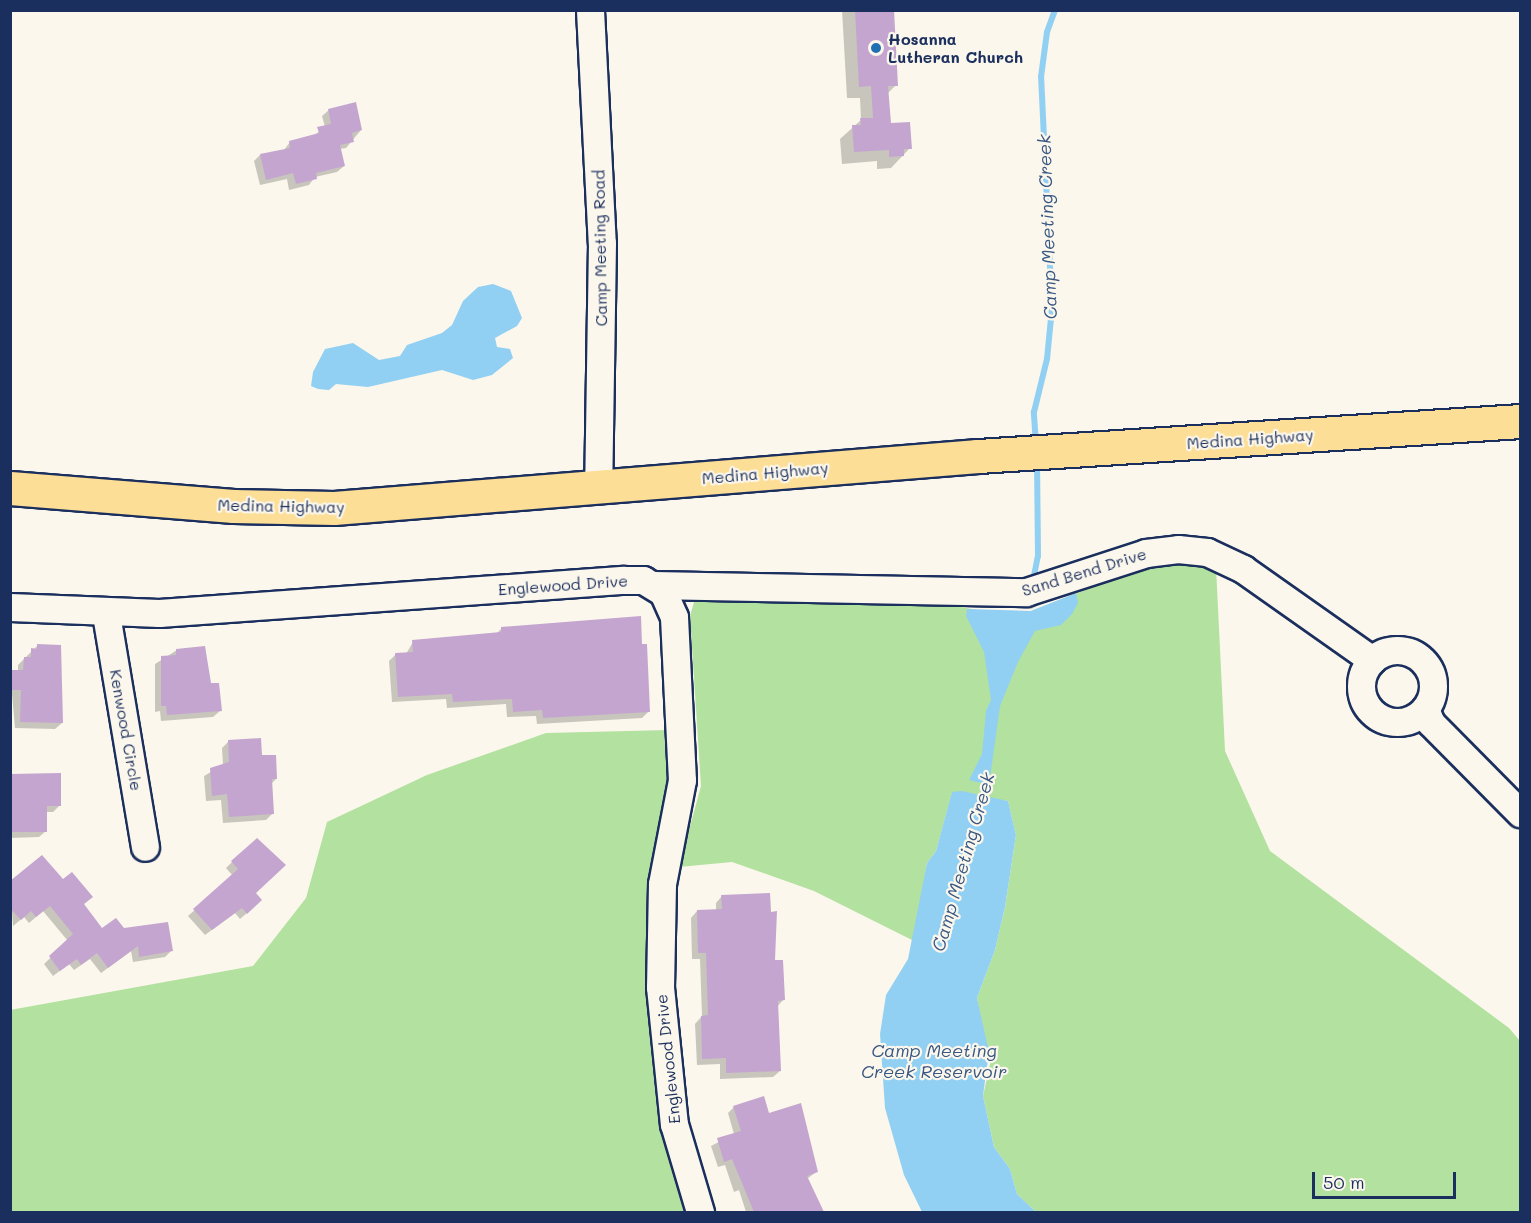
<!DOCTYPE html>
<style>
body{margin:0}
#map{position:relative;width:1531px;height:1223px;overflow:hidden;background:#fbf7ec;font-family:Mali,sans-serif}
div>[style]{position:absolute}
.green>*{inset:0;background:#b3e19f}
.water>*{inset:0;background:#91d0f2}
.shadow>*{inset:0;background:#0003}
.stream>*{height:6px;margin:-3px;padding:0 3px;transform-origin:3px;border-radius:3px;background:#91d0f2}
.building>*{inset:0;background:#c4a5d0}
.roads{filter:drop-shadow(2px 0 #1b2f5e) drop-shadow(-2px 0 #1b2f5e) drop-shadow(0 2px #1b2f5e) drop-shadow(0 -2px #1b2f5e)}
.minor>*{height:27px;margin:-13.5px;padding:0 13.5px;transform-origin:13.5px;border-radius:13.5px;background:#fbf7ec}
.minor>.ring{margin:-13.5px;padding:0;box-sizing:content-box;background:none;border:27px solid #fbf7ec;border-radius:50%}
.major>*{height:33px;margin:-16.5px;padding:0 16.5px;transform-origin:16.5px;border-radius:16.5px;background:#fcde96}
.dots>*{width:16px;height:16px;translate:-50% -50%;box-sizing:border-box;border:3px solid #fbf7ec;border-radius:50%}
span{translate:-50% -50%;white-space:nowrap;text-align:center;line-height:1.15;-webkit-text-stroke:4.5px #fbf7ec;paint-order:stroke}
.poi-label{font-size:16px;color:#1b2f5e;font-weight:700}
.left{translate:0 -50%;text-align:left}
.street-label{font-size:16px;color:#1b2f5e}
.water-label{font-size:18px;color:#385783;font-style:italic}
.frame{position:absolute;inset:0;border:12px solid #1b2f5e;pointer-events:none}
.scale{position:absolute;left:1312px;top:1172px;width:144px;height:27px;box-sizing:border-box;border:3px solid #1b2f5e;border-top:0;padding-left:8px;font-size:18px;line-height:21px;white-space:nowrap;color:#1b2f5e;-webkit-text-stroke:4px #fbf7ec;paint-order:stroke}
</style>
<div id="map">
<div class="green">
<div style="clip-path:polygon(1171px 557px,1216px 567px,1225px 751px,1270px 851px,1509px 1028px,1520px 1041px,1520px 1212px,1036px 1212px,1017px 1194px,1010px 1169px,994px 1147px,983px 1096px,990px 1064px,977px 998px,995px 950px,1005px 907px,1016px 835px,1008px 801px,952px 793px,936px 851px,927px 863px,914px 941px,814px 891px,732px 862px,679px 867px,701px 786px,690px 616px,694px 602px,701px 595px,898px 596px,989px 612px,1031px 611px)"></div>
<div style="clip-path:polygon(669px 730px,672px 772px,648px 904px,656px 1082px,665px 1127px,692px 1212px,11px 1212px,10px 1010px,253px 966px,306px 898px,327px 822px,427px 775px,546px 733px)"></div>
</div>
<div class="water">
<div style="clip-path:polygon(493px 284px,511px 291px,522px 318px,517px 326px,495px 338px,497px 347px,510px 349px,513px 358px,492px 375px,473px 380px,442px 370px,368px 387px,336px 384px,329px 390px,318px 389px,311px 386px,313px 372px,325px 349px,353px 343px,379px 360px,400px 356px,407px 345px,442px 333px,452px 325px,463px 301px,478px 287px)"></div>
<div style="clip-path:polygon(1076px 593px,1078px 603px,1072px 614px,1061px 625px,1035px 631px,1018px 662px,1000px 706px,989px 785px,969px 780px,982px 754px,986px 711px,991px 700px,984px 652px,966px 616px,967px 609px,1031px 611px)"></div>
<div style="clip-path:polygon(962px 791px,1008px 801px,1016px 835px,1005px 907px,995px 950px,977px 998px,989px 1052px,983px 1096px,994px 1147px,1010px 1169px,1017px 1194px,1036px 1212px,922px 1212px,904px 1175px,885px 1108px,880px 1034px,886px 995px,908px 959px,927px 863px,936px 851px,952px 792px)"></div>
</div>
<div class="shadow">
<div style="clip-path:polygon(842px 10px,892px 10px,896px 85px,887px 94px,889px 125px,910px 148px,891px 168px,877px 169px,877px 161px,842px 164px,840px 139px,861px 120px,860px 98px,847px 98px)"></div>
<div style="clip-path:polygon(329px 110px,361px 130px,346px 148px,339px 149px,344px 166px,337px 172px,315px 177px,309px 185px,289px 190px,287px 179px,260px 185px,254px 161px,260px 155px,284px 150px,290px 142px,312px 137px,325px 127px,322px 116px)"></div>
<div style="clip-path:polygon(502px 628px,641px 645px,648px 712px,642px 718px,537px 724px,536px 716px,507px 717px,506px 704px,447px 708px,446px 699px,392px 702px,389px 661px,396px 654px,406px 654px,413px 642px,496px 634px)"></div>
<div style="clip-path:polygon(37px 646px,62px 723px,55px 729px,15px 728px,10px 671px,18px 671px,18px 665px)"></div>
<div style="clip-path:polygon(177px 650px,220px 711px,213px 717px,161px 721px,160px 711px,155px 712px,155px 664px)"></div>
<div style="clip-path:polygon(228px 742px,260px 757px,276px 779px,271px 784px,272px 814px,266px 820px,223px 823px,221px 800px,206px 801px,204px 776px,223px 765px,222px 748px)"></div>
<div style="clip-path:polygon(10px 775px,60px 805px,53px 812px,46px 812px,46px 831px,39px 837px,10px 838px)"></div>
<div style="clip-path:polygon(232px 862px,278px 872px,254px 893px,254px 907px,240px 919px,235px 913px,205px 935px,188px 916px,233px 876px,226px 868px)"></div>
<div style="clip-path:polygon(10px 883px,83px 904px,102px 930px,123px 930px,171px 951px,165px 957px,133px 962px,131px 951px,101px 973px,90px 959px,74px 970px,69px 964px,53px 976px,44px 964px,68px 941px,43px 911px,29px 923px,24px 917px,13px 926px)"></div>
<div style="clip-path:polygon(722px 896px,774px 961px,783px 1000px,777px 1007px,780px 1071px,773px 1077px,720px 1079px,720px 1064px,697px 1065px,695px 1024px,702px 1016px,700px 959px,692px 959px,691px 918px,697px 911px,716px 910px,716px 903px)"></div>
<div style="clip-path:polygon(734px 1107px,768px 1115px,816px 1172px,807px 1179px,822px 1212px,746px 1212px,739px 1190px,734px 1192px,725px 1165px,718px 1167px,711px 1146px,734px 1134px,728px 1113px)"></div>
</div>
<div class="stream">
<div style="left:1036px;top:444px;width:32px;rotate:-94deg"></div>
<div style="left:1034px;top:412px;width:55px;rotate:-76.2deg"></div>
<div style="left:1047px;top:359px;width:51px;rotate:-84.4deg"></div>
<div style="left:1052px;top:308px;width:231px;rotate:-92.7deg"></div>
<div style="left:1041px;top:77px;width:45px;rotate:-82.4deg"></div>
<div style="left:1047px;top:32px;width:23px;rotate:-70deg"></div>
<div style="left:1033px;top:581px;width:25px;rotate:-79deg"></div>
<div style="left:1038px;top:556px;width:93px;rotate:-90.6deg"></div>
<div style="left:982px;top:801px;width:23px;rotate:-75deg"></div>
</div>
<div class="building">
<div style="clip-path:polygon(855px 10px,894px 10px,898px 86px,888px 86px,891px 123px,910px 122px,912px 149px,904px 149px,904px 156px,889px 157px,889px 150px,854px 152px,852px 125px,861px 125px,860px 118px,873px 118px,871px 86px,859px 87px)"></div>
<div style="clip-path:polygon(356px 102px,362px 130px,352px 133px,354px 142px,340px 145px,345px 166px,316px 173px,317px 179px,296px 184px,293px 173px,266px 180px,260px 154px,290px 148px,289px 141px,319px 133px,317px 127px,331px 124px,328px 109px)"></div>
<div style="clip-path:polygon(641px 616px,642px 644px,647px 644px,650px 712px,543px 718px,542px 710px,513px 712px,512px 699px,453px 702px,452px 694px,398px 697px,395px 653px,413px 652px,412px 640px,501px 632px,501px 627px)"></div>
<div style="clip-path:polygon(37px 644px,61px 645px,63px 723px,20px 722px,21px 690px,10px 690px,10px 670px,23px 670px,24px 657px,31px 657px,31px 648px,37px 649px)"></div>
<div style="clip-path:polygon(205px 646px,211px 683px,219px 683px,222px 711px,167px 715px,166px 706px,161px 706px,161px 656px,176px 655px,176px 649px)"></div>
<div style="clip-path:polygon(261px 738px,262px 755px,276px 755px,277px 779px,272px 779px,274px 814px,229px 817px,227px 794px,212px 796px,210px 768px,229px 762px,228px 740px)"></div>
<div style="clip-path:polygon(61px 773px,61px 806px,47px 806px,47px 832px,10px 832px,10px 774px)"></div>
<div style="clip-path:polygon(257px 838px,286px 865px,256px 893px,262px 900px,247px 914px,242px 908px,212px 930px,193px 909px,238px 869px,231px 861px)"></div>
<div style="clip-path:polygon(42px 855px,63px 879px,72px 872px,93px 897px,84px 904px,102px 928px,116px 918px,124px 928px,168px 922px,173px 951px,139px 957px,138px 946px,108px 968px,97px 953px,81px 965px,77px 959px,60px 971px,49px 956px,73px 934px,50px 906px,36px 917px,31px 911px,21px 920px,10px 908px,10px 881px)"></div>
<div style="clip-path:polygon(770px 893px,771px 912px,777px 911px,775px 960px,783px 960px,785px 1000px,778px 1001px,781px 1071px,726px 1073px,726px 1058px,702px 1059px,701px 1016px,708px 1015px,706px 953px,698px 953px,697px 910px,722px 909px,721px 895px)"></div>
<div style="clip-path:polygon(764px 1096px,769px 1113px,801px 1103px,818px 1172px,807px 1176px,824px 1212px,754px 1212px,732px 1159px,724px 1162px,717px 1138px,741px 1131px,733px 1106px)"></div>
</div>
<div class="roads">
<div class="minor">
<div style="left:590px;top:10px;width:233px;rotate:87.1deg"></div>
<div style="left:602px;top:243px;width:243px;rotate:90.9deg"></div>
<div style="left:654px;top:585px;width:372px;rotate:1.1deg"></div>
<div style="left:1026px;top:592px;width:126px;rotate:-18deg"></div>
<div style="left:1146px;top:553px;width:32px;rotate:-7deg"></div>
<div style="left:1178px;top:549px;width:29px;rotate:6deg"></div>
<div style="left:1207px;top:552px;width:40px;rotate:25deg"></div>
<div style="left:1243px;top:569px;width:158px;rotate:35.2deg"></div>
<div style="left:10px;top:607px;width:149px;rotate:2.3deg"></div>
<div style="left:159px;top:613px;width:466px;rotate:-4.1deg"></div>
<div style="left:624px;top:580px;width:19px"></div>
<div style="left:643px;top:580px;width:23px;rotate:31deg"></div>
<div style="left:663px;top:592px;width:27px;rotate:66deg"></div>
<div style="left:674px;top:617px;width:163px;rotate:87.2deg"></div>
<div style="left:682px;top:780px;width:106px;rotate:100.9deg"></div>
<div style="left:662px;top:884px;width:103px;rotate:91.1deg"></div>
<div style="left:660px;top:987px;width:138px;rotate:84.2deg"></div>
<div style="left:674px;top:1124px;width:92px;rotate:73.5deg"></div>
<div style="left:106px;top:614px;width:236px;rotate:80.5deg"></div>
<div class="ring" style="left:1361px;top:650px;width:45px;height:45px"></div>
<div style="left:1425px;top:709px;width:15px;rotate:67deg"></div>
<div style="left:1431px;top:723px;width:127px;rotate:45.3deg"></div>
</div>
<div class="major">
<div style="left:10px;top:488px;width:224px;rotate:4.6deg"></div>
<div style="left:233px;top:506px;width:101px;rotate:1.1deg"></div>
<div style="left:334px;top:508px;width:646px;rotate:-4.62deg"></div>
<div style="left:978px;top:456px;width:543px;rotate:-3.69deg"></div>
</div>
</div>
<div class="dots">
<div style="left:876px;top:48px;background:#1f6fb2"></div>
</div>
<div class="poi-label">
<span class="left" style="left:888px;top:48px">Hosanna<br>Lutheran Church</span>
</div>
<div class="street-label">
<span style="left:600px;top:248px;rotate:-91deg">Camp Meeting Road</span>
<span style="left:1250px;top:439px;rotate:-4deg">Medina Highway</span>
<span style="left:765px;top:473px;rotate:-5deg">Medina Highway</span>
<span style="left:281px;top:506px;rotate:1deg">Medina Highway</span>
<span style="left:1084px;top:572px;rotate:-17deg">Sand Bend Drive</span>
<span style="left:563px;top:585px;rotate:-4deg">Englewood Drive</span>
<span style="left:126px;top:730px;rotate:80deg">Kenwood Circle</span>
<span style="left:668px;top:1059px;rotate:-96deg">Englewood Drive</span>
</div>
<div class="water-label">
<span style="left:1047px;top:227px;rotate:-92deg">Camp Meeting Creek</span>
<span style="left:963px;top:862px;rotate:-74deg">Camp Meeting Creek</span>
<span style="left:934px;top:1061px">Camp Meeting<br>Creek Reservoir</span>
</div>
<div class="frame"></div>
<div class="scale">50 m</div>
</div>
